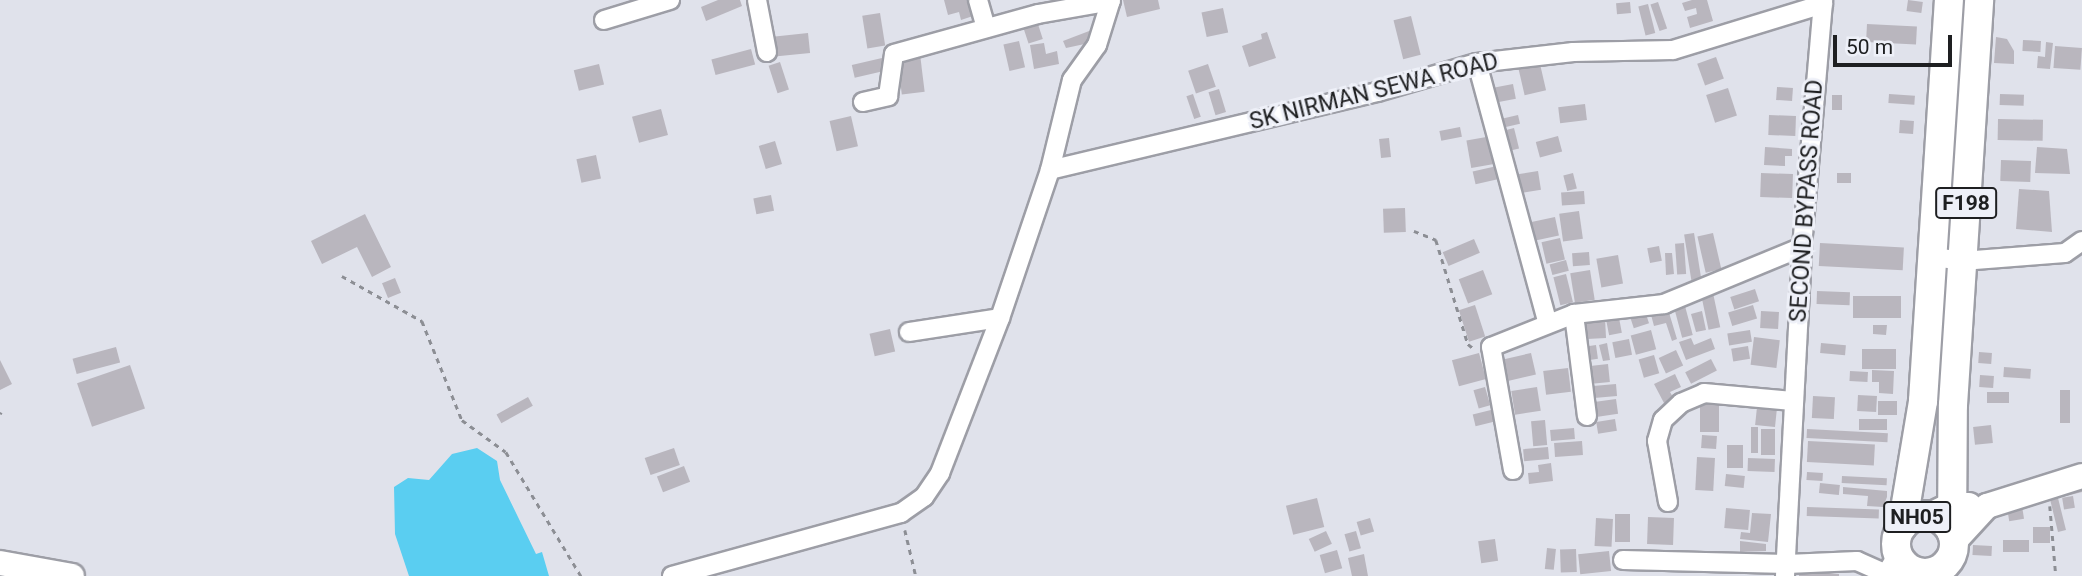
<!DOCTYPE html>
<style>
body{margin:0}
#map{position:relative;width:2082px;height:576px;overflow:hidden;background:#e0e2eb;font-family:Roboto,sans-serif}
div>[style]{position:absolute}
.water>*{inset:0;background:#5acef1}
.building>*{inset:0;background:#b9b6be;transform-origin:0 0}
.path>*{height:2.5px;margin-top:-1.25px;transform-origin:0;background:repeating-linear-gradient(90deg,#8c8e94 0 5px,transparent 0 10px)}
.roads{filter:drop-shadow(2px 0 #9d9ea6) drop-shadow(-2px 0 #9d9ea6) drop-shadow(0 2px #9d9ea6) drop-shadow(0 -2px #9d9ea6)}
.street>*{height:18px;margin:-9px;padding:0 9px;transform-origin:9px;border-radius:9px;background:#fff}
.secondary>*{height:24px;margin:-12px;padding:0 12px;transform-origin:12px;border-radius:12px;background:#fff}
.primary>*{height:28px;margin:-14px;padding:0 14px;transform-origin:14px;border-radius:14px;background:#fff}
.primary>.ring{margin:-14px;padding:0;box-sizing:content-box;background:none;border:28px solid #fff;border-radius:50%}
span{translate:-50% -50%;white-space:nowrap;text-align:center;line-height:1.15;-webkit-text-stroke:6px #eef0f8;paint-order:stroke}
.shield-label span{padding:2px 5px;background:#eef0f8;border:2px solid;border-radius:5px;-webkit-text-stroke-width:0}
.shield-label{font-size:21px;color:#1e1f21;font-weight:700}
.street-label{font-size:23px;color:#1e1f21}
.scale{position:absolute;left:1833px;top:35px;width:119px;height:32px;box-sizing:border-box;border:4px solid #1e1f21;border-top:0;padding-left:9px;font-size:21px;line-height:24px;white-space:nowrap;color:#1e1f21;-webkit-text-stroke:5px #eef0f8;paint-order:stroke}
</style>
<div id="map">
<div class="water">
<div style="clip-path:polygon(477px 448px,497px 461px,500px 480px,536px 554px,542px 552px,549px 576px,409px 576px,395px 534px,394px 487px,408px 478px,429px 480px,452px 454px)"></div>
</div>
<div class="building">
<div style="clip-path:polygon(718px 0,740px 0,742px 6px,706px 21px,701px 7px)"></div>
<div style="clip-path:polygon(944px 0,968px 0,973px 16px,961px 20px,959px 12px,948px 15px)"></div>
<div style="clip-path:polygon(1123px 0,1158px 0,1160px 9px,1127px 17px)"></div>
<div style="clip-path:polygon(1692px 0,1707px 0,1713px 21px,1690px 28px,1687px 17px,1697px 14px,1696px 8px,1685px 11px,1682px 3px)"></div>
<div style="left:1908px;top:0;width:15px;height:11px;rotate:8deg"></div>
<div style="left:1630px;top:2px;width:11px;height:14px;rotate:85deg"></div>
<div style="left:1658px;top:2px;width:28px;height:8px;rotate:71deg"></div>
<div style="left:1648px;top:4px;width:30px;height:10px;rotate:76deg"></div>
<div style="left:1223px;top:8px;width:25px;height:22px;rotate:78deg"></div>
<div style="left:880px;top:13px;width:33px;height:18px;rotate:81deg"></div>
<div style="left:1411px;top:16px;width:40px;height:18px;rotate:76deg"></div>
<div style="left:1036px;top:18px;width:22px;height:15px;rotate:72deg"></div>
<div style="left:1867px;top:24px;width:50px;height:18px;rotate:3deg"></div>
<div style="clip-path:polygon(1097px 28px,1094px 42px,1066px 48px,1063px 41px)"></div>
<div style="clip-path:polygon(1267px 32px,1276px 58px,1249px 67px,1242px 46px,1262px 39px,1261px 34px)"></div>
<div style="left:808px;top:33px;width:20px;height:33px;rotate:84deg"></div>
<div style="clip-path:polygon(1996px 37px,2007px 39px,2014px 51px,2014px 64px,1994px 63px)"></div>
<div style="left:2023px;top:40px;width:18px;height:11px;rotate:3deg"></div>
<div style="left:1019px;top:41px;width:27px;height:16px;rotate:77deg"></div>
<div style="clip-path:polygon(2046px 42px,2053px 43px,2050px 69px,2037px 68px,2038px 56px,2045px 57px)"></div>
<div style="clip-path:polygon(1044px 43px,1046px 54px,1057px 51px,1059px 64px,1034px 69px,1030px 45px)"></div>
<div style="left:2055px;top:46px;width:27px;height:22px;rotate:4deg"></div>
<div style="left:751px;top:49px;width:16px;height:41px;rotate:75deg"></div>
<div style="left:920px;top:54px;width:38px;height:23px;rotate:83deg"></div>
<div style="left:1716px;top:57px;width:23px;height:20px;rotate:70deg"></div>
<div style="left:882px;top:58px;width:13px;height:31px;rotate:77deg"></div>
<div style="left:780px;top:62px;width:29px;height:12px;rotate:72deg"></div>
<div style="left:599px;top:64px;width:21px;height:26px;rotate:76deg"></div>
<div style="left:1208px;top:64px;width:24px;height:21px;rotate:71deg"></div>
<div style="left:1540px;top:64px;width:27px;height:22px;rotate:77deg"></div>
<div style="left:1513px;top:84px;width:15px;height:24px;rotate:79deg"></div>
<div style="left:1777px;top:87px;width:16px;height:13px;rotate:4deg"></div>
<div style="left:1728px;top:88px;width:29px;height:23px;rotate:72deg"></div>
<div style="left:1219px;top:89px;width:24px;height:11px;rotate:73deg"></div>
<div style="left:1193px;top:94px;width:24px;height:7px;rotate:71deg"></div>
<div style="left:1889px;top:94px;width:26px;height:9px;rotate:4deg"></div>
<div style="left:2000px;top:94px;width:24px;height:11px;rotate:2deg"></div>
<div style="left:1832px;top:95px;width:10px;height:15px"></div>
<div style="left:1585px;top:104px;width:16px;height:27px;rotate:83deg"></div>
<div style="left:661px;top:109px;width:27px;height:30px;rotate:75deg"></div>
<div style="left:1518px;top:115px;width:9px;height:19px;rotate:77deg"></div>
<div style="left:1769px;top:115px;width:27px;height:20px;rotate:2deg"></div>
<div style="left:851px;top:116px;width:31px;height:22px;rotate:77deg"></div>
<div style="left:1998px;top:119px;width:45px;height:21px;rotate:1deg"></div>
<div style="left:1900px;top:120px;width:14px;height:13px;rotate:4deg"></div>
<div style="left:1460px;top:127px;width:10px;height:21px;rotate:79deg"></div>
<div style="left:1514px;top:128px;width:21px;height:12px;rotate:76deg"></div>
<div style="left:1492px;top:136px;width:28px;height:26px;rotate:80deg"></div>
<div style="left:1558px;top:136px;width:16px;height:23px;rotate:75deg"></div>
<div style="left:1389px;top:138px;width:19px;height:10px;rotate:84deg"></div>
<div style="left:775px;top:141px;width:24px;height:17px;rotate:73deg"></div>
<div style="clip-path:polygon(1765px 147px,1792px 149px,1792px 156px,1785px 156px,1785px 166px,1764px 165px)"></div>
<div style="clip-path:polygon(2037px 147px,2067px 149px,2070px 174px,2035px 173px)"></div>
<div style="left:596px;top:155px;width:24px;height:20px;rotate:78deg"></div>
<div style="left:2001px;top:160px;width:30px;height:21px;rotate:2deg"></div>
<div style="left:1497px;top:166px;width:13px;height:25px;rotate:77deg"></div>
<div style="left:1538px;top:171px;width:19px;height:24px;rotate:81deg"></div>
<div style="left:1573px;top:173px;width:16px;height:10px;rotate:76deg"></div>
<div style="left:1761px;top:173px;width:32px;height:24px;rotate:2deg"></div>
<div style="left:1837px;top:173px;width:14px;height:10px"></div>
<div style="clip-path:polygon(2019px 189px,2049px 191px,2052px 232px,2016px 229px)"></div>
<div style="left:1584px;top:191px;width:13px;height:23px;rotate:86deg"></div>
<div style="left:771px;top:195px;width:16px;height:18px;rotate:79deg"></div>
<div style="left:1405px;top:208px;width:24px;height:22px;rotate:88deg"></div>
<div style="left:1579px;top:211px;width:28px;height:20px;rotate:82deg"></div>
<div style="clip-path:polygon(365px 214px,391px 267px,372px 277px,357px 247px,322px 264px,311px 241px)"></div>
<div style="left:1555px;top:217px;width:19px;height:24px;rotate:78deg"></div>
<div style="left:1694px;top:233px;width:46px;height:10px;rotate:81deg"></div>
<div style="left:1713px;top:233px;width:37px;height:16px;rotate:77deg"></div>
<div style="left:1560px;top:238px;width:22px;height:19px;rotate:77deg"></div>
<div style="left:1474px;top:239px;width:15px;height:34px;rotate:67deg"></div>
<div style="left:1684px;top:243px;width:31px;height:9px;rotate:86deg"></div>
<div style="left:1820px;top:243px;width:84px;height:23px;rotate:3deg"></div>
<div style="left:1659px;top:246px;width:15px;height:12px;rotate:79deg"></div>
<div style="left:1589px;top:252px;width:13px;height:17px;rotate:86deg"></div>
<div style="clip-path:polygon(1665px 253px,1672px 253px,1674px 274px,1666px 275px)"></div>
<div style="left:1618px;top:255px;width:29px;height:22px;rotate:80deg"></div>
<div style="left:1566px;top:260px;width:11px;height:17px;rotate:75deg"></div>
<div style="left:1483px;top:270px;width:26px;height:26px;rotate:69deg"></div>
<div style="left:1590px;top:270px;width:30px;height:20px;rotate:81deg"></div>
<div style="left:1566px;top:274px;width:29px;height:13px;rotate:76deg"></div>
<div style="left:395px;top:278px;width:16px;height:14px;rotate:68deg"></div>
<div style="left:1755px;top:289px;width:13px;height:26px;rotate:72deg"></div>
<div style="left:1817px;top:291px;width:33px;height:13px;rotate:2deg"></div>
<div style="left:1713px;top:293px;width:35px;height:12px;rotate:78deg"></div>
<div style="left:1901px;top:296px;width:22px;height:48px;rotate:90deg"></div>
<div style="left:1475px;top:305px;width:33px;height:17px;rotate:72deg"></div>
<div style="left:1753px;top:305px;width:14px;height:26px;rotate:73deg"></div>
<div style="clip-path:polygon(1667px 306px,1677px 339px,1672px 341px,1666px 323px,1654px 326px,1650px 311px)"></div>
<div style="left:1685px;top:306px;width:30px;height:11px;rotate:75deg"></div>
<div style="left:1645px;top:311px;width:13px;height:16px;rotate:72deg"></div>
<div style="clip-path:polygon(1702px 311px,1706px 330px,1696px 332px,1691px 314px)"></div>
<div style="left:1761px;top:311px;width:18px;height:17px;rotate:3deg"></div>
<div style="left:1605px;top:318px;width:20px;height:24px;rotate:87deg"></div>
<div style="left:1619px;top:318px;width:15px;height:13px;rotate:79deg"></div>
<div style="clip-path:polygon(1873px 325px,1887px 325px,1886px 335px,1873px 334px)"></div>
<div style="left:890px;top:329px;width:23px;height:21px;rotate:77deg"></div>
<div style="left:1651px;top:330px;width:20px;height:21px;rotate:75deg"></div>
<div style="left:1750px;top:330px;width:12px;height:23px;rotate:81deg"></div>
<div style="left:1754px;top:337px;width:26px;height:28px;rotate:7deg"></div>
<div style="clip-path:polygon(1691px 338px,1694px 345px,1711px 338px,1715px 349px,1686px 360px,1679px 342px)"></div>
<div style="left:1629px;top:339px;width:16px;height:17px;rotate:79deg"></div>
<div style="clip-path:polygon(1607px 343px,1610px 360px,1603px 361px,1599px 345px)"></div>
<div style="left:1821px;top:343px;width:25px;height:10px;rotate:5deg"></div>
<div style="left:1596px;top:345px;width:14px;height:10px;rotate:82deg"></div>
<div style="left:1748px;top:346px;width:13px;height:17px;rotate:81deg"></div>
<div style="left:116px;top:347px;width:16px;height:45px;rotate:75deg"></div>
<div style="left:1862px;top:349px;width:34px;height:20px"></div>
<div style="left:1676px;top:350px;width:17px;height:19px;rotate:65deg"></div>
<div style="left:1979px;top:352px;width:13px;height:11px;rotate:4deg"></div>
<div style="left:1479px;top:353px;width:27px;height:28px;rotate:75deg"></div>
<div style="left:1531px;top:353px;width:22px;height:32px;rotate:77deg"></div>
<div style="left:1654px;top:355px;width:19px;height:16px;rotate:74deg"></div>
<div style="left:1711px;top:359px;width:13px;height:29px;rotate:63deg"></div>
<div style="clip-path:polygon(0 360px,12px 384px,0 390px)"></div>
<div style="left:1608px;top:364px;width:18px;height:18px;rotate:84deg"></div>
<div style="left:130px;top:365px;width:46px;height:56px;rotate:71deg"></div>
<div style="left:2004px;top:367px;width:27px;height:10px;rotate:4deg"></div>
<div style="left:1568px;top:368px;width:24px;height:25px;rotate:83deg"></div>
<div style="clip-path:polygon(1872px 370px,1894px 371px,1893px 394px,1879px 393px,1879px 382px,1872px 382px)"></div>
<div style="left:1850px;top:371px;width:18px;height:10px;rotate:3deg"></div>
<div style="clip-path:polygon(1675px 374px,1681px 387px,1670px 392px,1674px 399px,1664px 403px,1654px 384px)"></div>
<div style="left:1980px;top:375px;width:14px;height:12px;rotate:4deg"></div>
<div style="left:1616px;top:384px;width:12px;height:26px;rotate:85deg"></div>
<div style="left:1485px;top:387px;width:19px;height:12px;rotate:74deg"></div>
<div style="left:1537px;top:387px;width:24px;height:26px;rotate:81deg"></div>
<div style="left:2060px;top:390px;width:10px;height:33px"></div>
<div style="left:1987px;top:392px;width:22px;height:11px"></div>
<div style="left:1858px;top:395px;width:19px;height:16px;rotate:3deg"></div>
<div style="left:1813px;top:396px;width:22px;height:22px;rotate:3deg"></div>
<div style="left:528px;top:397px;width:10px;height:36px;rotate:61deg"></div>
<div style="left:1616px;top:399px;width:15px;height:22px;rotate:82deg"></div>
<div style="left:1700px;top:401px;width:19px;height:31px"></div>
<div style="left:1878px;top:401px;width:19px;height:14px"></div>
<div style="left:1757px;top:407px;width:20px;height:18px;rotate:6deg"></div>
<div style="left:1495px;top:409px;width:12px;height:23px;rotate:76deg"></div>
<div style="left:1615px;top:419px;width:12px;height:19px;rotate:81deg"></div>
<div style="left:1887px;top:419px;width:11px;height:28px;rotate:90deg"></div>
<div style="left:1545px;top:420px;width:25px;height:14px;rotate:85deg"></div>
<div style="left:1991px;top:425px;width:18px;height:18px;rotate:84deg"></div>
<div style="left:1751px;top:427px;width:7px;height:26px"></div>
<div style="left:1574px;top:428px;width:11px;height:24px;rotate:85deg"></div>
<div style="left:1761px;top:429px;width:14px;height:26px"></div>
<div style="left:1807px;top:429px;width:81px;height:9px;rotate:3deg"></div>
<div style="left:1702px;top:435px;width:15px;height:13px;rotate:4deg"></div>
<div style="left:1582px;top:441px;width:14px;height:28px;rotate:86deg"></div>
<div style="left:1808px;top:441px;width:67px;height:21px;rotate:3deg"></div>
<div style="left:1727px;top:445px;width:16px;height:23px"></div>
<div style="left:1548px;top:447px;width:12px;height:25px;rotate:85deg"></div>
<div style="left:674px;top:448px;width:18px;height:31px;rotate:71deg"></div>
<div style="left:1697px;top:457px;width:18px;height:33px;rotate:3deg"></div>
<div style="left:1748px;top:458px;width:27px;height:13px;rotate:2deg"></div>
<div style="clip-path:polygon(1551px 463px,1553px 481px,1529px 484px,1528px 473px,1539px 472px,1538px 465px)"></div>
<div style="left:684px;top:466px;width:17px;height:29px;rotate:69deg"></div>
<div style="left:1807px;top:472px;width:16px;height:8px;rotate:4deg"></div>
<div style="left:1726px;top:474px;width:19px;height:12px;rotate:6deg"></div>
<div style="left:1842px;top:476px;width:45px;height:7px;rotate:3deg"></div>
<div style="left:1820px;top:483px;width:20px;height:10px;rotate:6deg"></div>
<div style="clip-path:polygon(2082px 483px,2082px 492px,2058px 498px,2066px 530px,2058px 532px,2048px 491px)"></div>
<div style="clip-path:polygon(1843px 487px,1887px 491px,1887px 497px,1883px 507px,1867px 506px,1868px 496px,1843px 494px)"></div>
<div style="left:2073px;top:496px;width:12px;height:11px;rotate:81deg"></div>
<div style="left:1317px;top:498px;width:30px;height:32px;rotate:76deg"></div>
<div style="left:2022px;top:506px;width:13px;height:15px;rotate:81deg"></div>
<div style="left:1807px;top:507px;width:72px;height:9px;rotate:2deg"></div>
<div style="left:1726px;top:508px;width:24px;height:20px;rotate:5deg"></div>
<div style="clip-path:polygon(1752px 513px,1771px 514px,1768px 542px,1740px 539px,1741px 532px,1750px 533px)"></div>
<div style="left:1615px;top:514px;width:15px;height:28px"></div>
<div style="left:1648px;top:517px;width:26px;height:27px;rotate:2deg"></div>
<div style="left:1370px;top:518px;width:14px;height:14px;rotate:73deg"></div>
<div style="left:1596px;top:518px;width:17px;height:28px;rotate:3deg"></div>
<div style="left:2050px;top:527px;width:16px;height:17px;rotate:90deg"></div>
<div style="left:1326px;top:531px;width:14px;height:19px;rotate:65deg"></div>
<div style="left:1356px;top:531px;width:18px;height:12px;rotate:74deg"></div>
<div style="left:1495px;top:539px;width:22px;height:17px;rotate:82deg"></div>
<div style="left:2003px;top:540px;width:26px;height:12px"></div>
<div style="clip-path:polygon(1740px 541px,1766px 544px,1766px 551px,1740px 552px)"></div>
<div style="left:1973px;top:545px;width:19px;height:10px;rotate:3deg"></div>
<div style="left:1547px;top:548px;width:9px;height:21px;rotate:6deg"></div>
<div style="left:1576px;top:549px;width:23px;height:16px;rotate:88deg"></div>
<div style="left:1337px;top:550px;width:19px;height:18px;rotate:74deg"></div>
<div style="left:1609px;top:551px;width:20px;height:31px;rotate:84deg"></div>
<div style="clip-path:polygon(1364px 554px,1368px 576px,1352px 576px,1348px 558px)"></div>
<div style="clip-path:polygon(1799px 570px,1839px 574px,1839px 576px,1799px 576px)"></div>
</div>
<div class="path">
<div style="left:1414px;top:231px;width:24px;rotate:22deg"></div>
<div style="left:1436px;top:240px;width:109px;rotate:72.9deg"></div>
<div style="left:1468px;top:344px;width:6px;rotate:39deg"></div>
<div style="left:342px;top:276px;width:92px;rotate:29.4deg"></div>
<div style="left:422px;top:321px;width:107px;rotate:68deg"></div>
<div style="left:462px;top:420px;width:54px;rotate:36deg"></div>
<div style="left:506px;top:452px;width:145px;rotate:58.8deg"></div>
<div style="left:0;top:414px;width:2px;rotate:-63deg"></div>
<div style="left:2050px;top:506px;width:70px;rotate:85.1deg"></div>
<div style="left:905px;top:530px;width:47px;rotate:76.6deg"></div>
</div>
<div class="roads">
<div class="street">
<div style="left:757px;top:0;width:53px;rotate:79.1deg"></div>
<div style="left:978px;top:0;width:29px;rotate:74deg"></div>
<div style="left:604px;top:20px;width:69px;rotate:-16.9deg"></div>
<div style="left:1477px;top:63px;width:270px;rotate:74.8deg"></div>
<div style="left:863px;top:102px;width:26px;rotate:-13deg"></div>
<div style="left:888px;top:96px;width:42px;rotate:-81.9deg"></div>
<div style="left:894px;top:54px;width:149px;rotate:-15.5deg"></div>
<div style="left:1038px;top:14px;width:74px;rotate:-10.1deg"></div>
<div style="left:1050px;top:170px;width:336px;rotate:-13.4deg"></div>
<div style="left:1377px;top:92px;width:104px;rotate:-16.2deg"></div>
<div style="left:1477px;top:63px;width:97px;rotate:-6.5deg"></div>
<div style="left:1573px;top:52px;width:100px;rotate:-1.1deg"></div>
<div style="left:1673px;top:50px;width:157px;rotate:-17deg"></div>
<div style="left:1934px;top:257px;width:28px;rotate:8deg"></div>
<div style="left:1962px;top:261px;width:103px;rotate:-4.4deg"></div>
<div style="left:2065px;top:253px;width:21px;rotate:-35deg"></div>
<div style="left:909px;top:332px;width:92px;rotate:-8.7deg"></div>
<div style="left:1587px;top:416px;width:103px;rotate:-97.3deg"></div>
<div style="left:1574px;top:314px;width:91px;rotate:-6.3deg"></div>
<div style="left:1664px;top:304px;width:149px;rotate:-22.4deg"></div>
<div style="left:1513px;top:470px;width:125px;rotate:-100.1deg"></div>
<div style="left:1491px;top:347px;width:89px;rotate:-21.7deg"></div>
<div style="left:1668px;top:502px;width:62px;rotate:-100.2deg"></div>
<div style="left:1657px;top:441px;width:22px;rotate:-74deg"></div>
<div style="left:1663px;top:420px;width:25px;rotate:-43deg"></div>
<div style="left:1681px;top:403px;width:25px;rotate:-23deg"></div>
<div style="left:1704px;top:393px;width:89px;rotate:5.1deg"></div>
<div style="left:1623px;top:560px;width:164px;rotate:1.4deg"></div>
<div style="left:1787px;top:564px;width:70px;rotate:-2.5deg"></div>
<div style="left:1857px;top:561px;width:34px;rotate:24deg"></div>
<div style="left:672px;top:576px;width:238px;rotate:-15.4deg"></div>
<div style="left:901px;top:513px;width:28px;rotate:-35deg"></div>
<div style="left:924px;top:497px;width:29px;rotate:-56deg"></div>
<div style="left:940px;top:473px;width:166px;rotate:-68.8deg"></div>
<div style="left:1000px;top:318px;width:156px;rotate:-71.3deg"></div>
<div style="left:1050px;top:170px;width:93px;rotate:-76.3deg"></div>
<div style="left:1072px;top:80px;width:43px;rotate:-54.5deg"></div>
<div style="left:1097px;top:45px;width:47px;rotate:-72.7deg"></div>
<div style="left:1785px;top:576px;width:329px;rotate:-87deg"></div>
<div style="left:1802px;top:247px;width:248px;rotate:-85.1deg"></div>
</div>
<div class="secondary">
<div style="left:1928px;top:516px;width:25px;rotate:-26deg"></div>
<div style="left:1951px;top:505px;width:18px"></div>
<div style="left:1954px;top:542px;width:49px;rotate:-47.5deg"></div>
<div style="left:1987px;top:506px;width:100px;rotate:-17.5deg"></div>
<div style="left:0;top:563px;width:73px;rotate:10.2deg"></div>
<div style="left:1888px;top:576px;width:22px;rotate:-58deg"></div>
<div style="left:1930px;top:576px;width:5px;rotate:-53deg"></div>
</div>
<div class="primary">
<div class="ring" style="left:1896px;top:515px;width:30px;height:30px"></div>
<div style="left:1902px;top:527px;width:128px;rotate:-80.5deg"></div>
<div style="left:1923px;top:401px;width:402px;rotate:-86.3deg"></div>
<div style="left:1952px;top:533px;width:128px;rotate:-89.6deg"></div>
<div style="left:1953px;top:405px;width:406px;rotate:-86.3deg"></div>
</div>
</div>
<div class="shield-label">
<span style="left:1966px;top:203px">F198</span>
<span style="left:1917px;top:517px">NH05</span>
</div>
<div class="street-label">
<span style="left:1374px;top:92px;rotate:-14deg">SK NIRMAN SEWA ROAD</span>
<span style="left:1807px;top:201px;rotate:-86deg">SECOND BYPASS ROAD</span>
</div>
<div class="scale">50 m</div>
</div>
